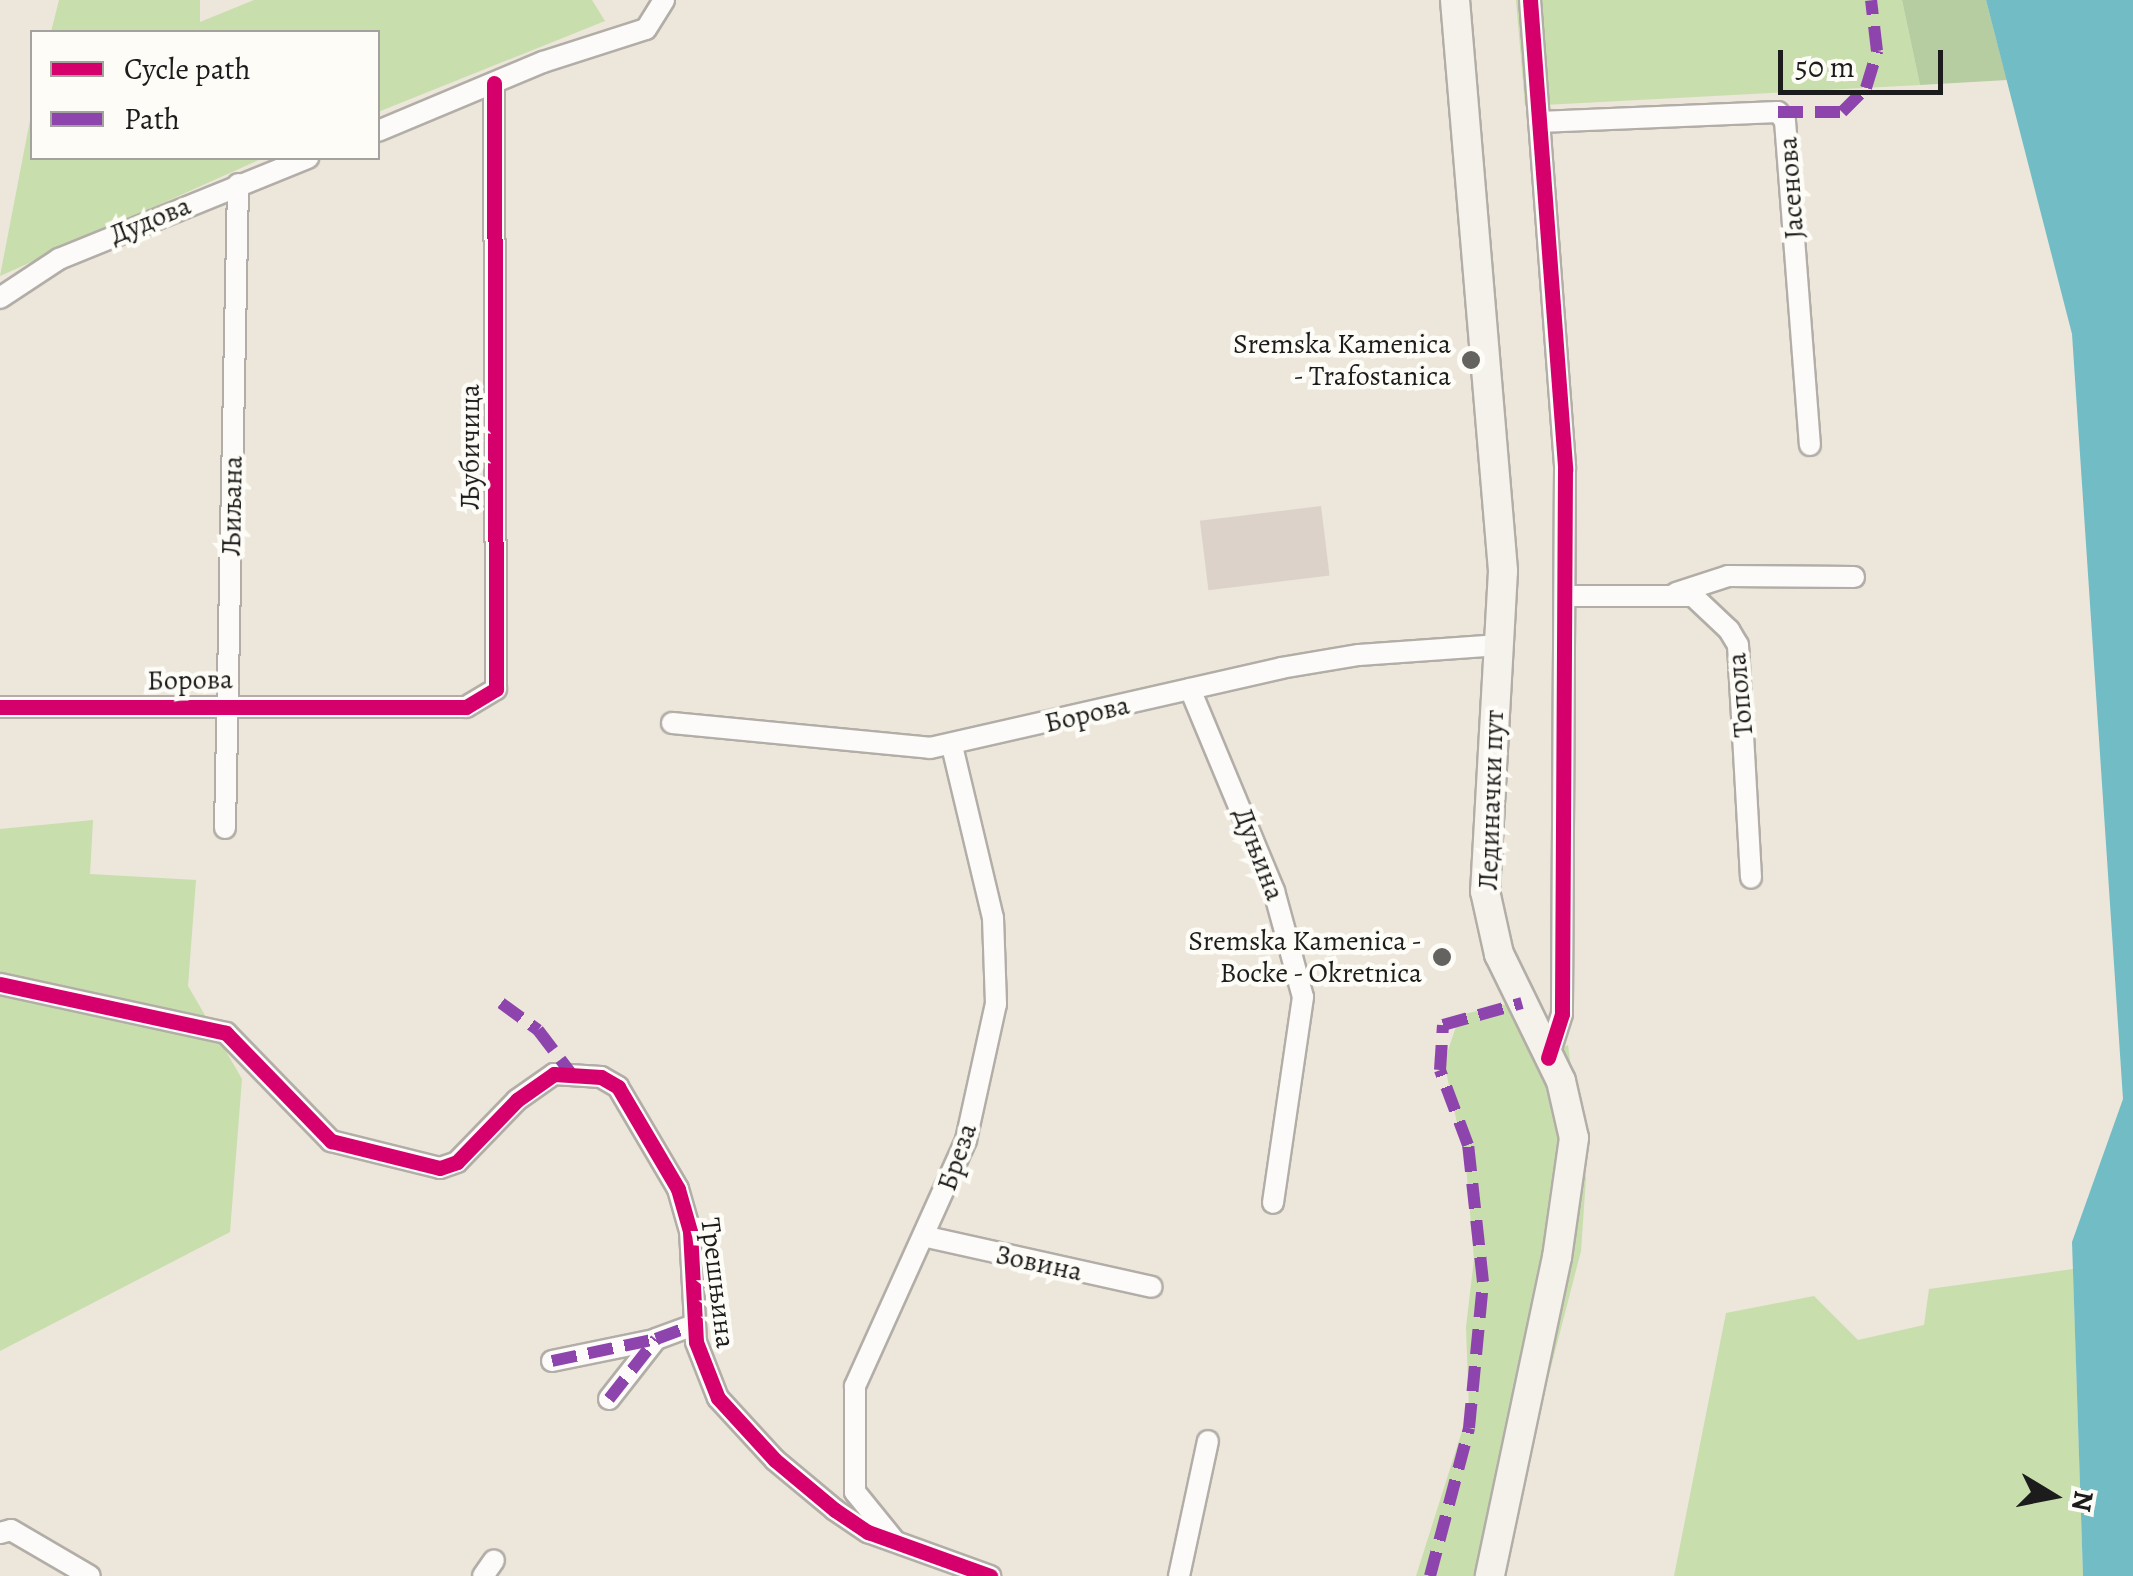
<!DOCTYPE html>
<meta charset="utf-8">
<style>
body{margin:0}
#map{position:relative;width:2133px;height:1576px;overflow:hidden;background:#ece6db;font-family:Alegreya,serif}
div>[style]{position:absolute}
.industrial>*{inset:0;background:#dcd2c9;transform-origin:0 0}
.green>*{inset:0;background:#c8deac}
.forest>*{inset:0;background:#b5cda1}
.water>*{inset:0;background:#72bdc5}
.roads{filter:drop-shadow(2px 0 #b2aea7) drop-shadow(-2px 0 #b2aea7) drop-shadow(0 2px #b2aea7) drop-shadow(0 -2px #b2aea7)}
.minor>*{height:20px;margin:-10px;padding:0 10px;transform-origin:10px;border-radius:10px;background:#fcfbfa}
.secondary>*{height:28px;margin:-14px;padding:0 14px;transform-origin:14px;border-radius:14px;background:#f5f2ec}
.quiet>*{height:12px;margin-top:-6px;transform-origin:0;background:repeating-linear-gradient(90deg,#8e44ad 0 25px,transparent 0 37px)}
.cycleway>*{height:15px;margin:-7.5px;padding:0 7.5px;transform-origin:7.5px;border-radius:7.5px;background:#d6006c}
.dots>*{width:28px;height:28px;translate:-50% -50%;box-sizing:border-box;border:5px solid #fdfcf7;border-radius:50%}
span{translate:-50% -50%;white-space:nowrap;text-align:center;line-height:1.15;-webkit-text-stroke:9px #fdfcf7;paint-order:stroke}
.street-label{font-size:28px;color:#1c1c1c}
.poi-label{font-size:28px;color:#1c1c1c}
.right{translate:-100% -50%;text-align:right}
.legend{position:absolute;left:30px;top:30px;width:350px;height:130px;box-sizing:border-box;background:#fdfcf7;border:2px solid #a3a29f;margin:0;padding:12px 18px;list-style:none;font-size:30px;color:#1c1c1c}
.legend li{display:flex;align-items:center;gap:20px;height:50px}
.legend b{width:50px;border:2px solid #a3a29f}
.north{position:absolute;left:2003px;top:1446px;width:100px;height:100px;-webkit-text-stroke:8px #fdfcf7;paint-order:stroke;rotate:100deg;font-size:28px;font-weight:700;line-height:40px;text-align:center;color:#1c1c1c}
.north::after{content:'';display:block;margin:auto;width:35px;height:45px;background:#1c1c1c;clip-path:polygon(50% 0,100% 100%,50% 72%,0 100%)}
.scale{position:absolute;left:1778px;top:50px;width:165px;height:45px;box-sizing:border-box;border:5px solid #1c1c1c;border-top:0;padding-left:12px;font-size:30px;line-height:35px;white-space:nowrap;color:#1c1c1c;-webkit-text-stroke:8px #fdfcf7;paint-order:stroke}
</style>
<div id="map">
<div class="industrial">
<div style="left:1321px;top:506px;width:70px;height:122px;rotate:83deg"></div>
</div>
<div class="green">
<div style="clip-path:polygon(59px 0,200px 0,200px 22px,254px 0,592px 0,605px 21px,378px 112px,378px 32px,51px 32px)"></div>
<div style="clip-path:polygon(1516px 0,1902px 0,1920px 85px,1525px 106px)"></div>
<div style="clip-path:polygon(32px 110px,32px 158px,263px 158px,0 276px)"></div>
<div style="clip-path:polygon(93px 820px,90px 874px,196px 880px,188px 986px,242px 1079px,230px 1232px,0 1351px,0 829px)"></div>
<div style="clip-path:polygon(1507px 1004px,1541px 1056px,1568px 1045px,1586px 1178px,1581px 1251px,1497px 1576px,1416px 1576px,1469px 1409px,1466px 1327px,1474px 1259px,1466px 1165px,1444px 1062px,1460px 1015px)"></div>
<div style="clip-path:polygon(2073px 1269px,2083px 1576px,1674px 1576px,1726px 1313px,1814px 1296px,1858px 1340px,1924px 1325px,1929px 1289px)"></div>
</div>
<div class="forest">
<div style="clip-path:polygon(1902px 0,1986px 0,2007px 80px,1920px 85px)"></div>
</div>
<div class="water">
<div style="clip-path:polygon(1986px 0,2133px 0,2133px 1576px,2083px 1576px,2072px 1242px,2123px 1099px,2072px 334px)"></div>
</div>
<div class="roads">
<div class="minor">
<div style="left:1530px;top:0;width:470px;rotate:85.7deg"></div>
<div style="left:1565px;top:469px;width:545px;rotate:90.32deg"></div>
<div style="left:1562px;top:1014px;width:46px;rotate:107.7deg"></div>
<div style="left:1539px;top:122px;width:239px;rotate:-2.4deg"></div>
<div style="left:1778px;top:112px;width:11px;rotate:52deg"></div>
<div style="left:1785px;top:121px;width:325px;rotate:85.6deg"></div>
<div style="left:378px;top:131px;width:179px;rotate:-22.7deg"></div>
<div style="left:543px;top:62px;width:108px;rotate:-17.8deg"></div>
<div style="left:646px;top:29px;width:34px;rotate:-58deg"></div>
<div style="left:0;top:298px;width:71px;rotate:-33.5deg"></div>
<div style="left:59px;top:259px;width:269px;rotate:-22.1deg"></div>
<div style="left:1676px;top:593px;width:55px;rotate:-18.1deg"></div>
<div style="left:1728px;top:576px;width:126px;rotate:0.5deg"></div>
<div style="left:1567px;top:596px;width:126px"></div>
<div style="left:1693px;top:596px;width:50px;rotate:43.4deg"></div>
<div style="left:1729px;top:630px;width:17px;rotate:59deg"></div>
<div style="left:1738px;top:645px;width:233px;rotate:86.8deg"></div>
<div style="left:1190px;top:689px;width:219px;rotate:67.4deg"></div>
<div style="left:1274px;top:891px;width:110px;rotate:74.7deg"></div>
<div style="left:1303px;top:997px;width:208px;rotate:98.3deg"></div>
<div style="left:0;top:707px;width:466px"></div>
<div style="left:466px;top:707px;width:35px;rotate:-31deg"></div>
<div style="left:496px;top:689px;width:606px;rotate:-90.19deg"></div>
<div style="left:672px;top:723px;width:259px;rotate:5.5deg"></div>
<div style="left:930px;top:748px;width:360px;rotate:-12.8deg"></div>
<div style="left:1281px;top:668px;width:79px;rotate:-9.5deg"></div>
<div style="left:1359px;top:655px;width:141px;rotate:-4.1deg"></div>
<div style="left:225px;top:828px;width:644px;rotate:-88.84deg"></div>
<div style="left:0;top:984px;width:231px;rotate:12.2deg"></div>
<div style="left:226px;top:1033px;width:151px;rotate:45.8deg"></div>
<div style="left:331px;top:1141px;width:112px;rotate:13.9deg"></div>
<div style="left:440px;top:1168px;width:18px;rotate:-19deg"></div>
<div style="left:457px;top:1162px;width:86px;rotate:-45.9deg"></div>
<div style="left:517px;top:1100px;width:45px;rotate:-35.1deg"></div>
<div style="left:554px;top:1074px;width:47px;rotate:3.7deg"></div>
<div style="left:601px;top:1077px;width:20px;rotate:30deg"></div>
<div style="left:618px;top:1087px;width:118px;rotate:59.5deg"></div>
<div style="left:678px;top:1189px;width:44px;rotate:74.1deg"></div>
<div style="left:690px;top:1231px;width:111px;rotate:86.9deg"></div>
<div style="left:696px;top:1342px;width:60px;rotate:68.6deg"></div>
<div style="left:718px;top:1398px;width:84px;rotate:47.4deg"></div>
<div style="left:775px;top:1460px;width:78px;rotate:39.8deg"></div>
<div style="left:835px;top:1510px;width:40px;rotate:34deg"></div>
<div style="left:868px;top:1532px;width:130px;rotate:19.8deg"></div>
<div style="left:927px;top:1237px;width:230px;rotate:12.5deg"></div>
<div style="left:552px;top:1361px;width:104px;rotate:-11.6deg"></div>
<div style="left:609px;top:1399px;width:76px;rotate:-51.9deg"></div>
<div style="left:656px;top:1339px;width:40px;rotate:-20.2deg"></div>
<div style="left:0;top:1533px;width:11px;rotate:-15deg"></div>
<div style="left:11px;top:1530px;width:91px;rotate:30.2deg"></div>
<div style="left:894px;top:1540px;width:62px;rotate:-129.1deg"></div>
<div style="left:855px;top:1492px;width:106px;rotate:-90deg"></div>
<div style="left:855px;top:1386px;width:270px;rotate:-65.7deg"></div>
<div style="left:966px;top:1140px;width:139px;rotate:-77.6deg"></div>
<div style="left:996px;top:1004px;width:86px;rotate:-92deg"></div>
<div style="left:993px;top:918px;width:177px;rotate:-103.4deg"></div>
<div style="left:483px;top:1576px;width:19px;rotate:-55deg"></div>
<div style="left:1179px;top:1576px;width:138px;rotate:-77.9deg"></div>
</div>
<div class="secondary">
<div style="left:1455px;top:0;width:573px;rotate:85.19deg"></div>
<div style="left:1503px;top:571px;width:321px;rotate:93.2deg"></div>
<div style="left:1485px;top:891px;width:65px;rotate:77.5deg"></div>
<div style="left:1499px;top:954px;width:141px;rotate:64deg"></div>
<div style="left:1561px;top:1081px;width:58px;rotate:77.2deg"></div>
<div style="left:1574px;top:1138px;width:120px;rotate:98.1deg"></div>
<div style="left:1557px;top:1257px;width:326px;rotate:101.9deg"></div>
</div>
</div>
<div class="quiet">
<div style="left:1778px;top:112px;width:64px"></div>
<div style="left:1842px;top:112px;width:34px;rotate:-45deg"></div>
<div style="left:1866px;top:88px;width:39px;rotate:-73deg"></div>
<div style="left:1877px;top:51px;width:51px;rotate:-96.7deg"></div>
<div style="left:501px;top:1003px;width:46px;rotate:36.1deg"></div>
<div style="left:538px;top:1030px;width:53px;rotate:52.7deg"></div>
<div style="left:552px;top:1361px;width:106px;rotate:-11.9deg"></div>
<div style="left:609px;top:1399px;width:76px;rotate:-51.9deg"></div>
<div style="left:656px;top:1339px;width:40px;rotate:-20.2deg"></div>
<div style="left:1430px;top:1576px;width:153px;rotate:-75.2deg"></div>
<div style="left:1469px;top:1428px;width:147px;rotate:-84.5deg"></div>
<div style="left:1483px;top:1282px;width:138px;rotate:-96.2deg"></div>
<div style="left:1468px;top:1145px;width:80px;rotate:-110.5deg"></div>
<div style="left:1440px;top:1070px;width:45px;rotate:-86.2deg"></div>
<div style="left:1443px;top:1025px;width:82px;rotate:-15.6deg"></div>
</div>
<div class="cycleway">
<div style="left:1530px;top:0;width:470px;rotate:85.7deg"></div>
<div style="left:1565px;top:469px;width:545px;rotate:90.32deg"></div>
<div style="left:1562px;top:1014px;width:46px;rotate:107.7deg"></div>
<div style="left:0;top:707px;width:466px"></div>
<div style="left:466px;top:707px;width:35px;rotate:-31deg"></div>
<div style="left:496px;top:689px;width:606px;rotate:-90.19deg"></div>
<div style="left:0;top:984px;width:231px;rotate:12.2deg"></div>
<div style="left:226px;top:1033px;width:151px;rotate:45.8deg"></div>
<div style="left:331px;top:1141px;width:112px;rotate:13.9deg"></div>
<div style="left:440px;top:1168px;width:18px;rotate:-19deg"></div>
<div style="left:457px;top:1162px;width:86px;rotate:-45.9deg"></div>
<div style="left:517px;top:1100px;width:45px;rotate:-35.1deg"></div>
<div style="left:554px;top:1074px;width:47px;rotate:3.7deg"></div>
<div style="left:601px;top:1077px;width:20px;rotate:30deg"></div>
<div style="left:618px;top:1087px;width:118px;rotate:59.5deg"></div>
<div style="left:678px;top:1189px;width:44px;rotate:74.1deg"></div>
<div style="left:690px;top:1231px;width:111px;rotate:86.9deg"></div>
<div style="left:696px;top:1342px;width:60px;rotate:68.6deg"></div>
<div style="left:718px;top:1398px;width:84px;rotate:47.4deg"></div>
<div style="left:775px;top:1460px;width:78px;rotate:39.8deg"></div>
<div style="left:835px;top:1510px;width:40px;rotate:34deg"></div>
<div style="left:868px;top:1532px;width:130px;rotate:19.8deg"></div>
</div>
<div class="dots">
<div style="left:1471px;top:360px;background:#65635f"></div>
<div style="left:1442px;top:957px;background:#65635f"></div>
</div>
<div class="street-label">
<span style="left:1791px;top:188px;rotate:-94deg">Јасенова</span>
<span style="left:150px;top:220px;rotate:-22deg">Дудова</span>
<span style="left:470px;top:447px;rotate:-90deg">Љубичица</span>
<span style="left:232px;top:506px;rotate:-89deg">Љиљана</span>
<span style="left:190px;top:680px;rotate:-1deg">Борова</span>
<span style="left:1740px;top:695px;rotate:-95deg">Топола</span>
<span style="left:1087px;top:714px;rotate:-13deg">Борова</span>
<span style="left:1491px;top:800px;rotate:-88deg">Лединачки пут</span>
<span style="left:1259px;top:854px;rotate:69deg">Дуњина</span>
<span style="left:957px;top:1157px;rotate:-71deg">Бреза</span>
<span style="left:1039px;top:1263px;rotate:12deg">Зовина</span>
<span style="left:718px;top:1283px;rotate:83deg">Трешњина</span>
</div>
<div class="poi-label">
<span class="right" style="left:1451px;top:360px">Sremska Kamenica<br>- Trafostanica</span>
<span class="right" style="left:1422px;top:957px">Sremska Kamenica -<br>Bocke - Okretnica</span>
</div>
<ul class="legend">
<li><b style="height:12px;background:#d6006c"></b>Cycle path</li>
<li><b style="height:12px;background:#8e44ad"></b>Path</li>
</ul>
<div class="north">N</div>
<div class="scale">50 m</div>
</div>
